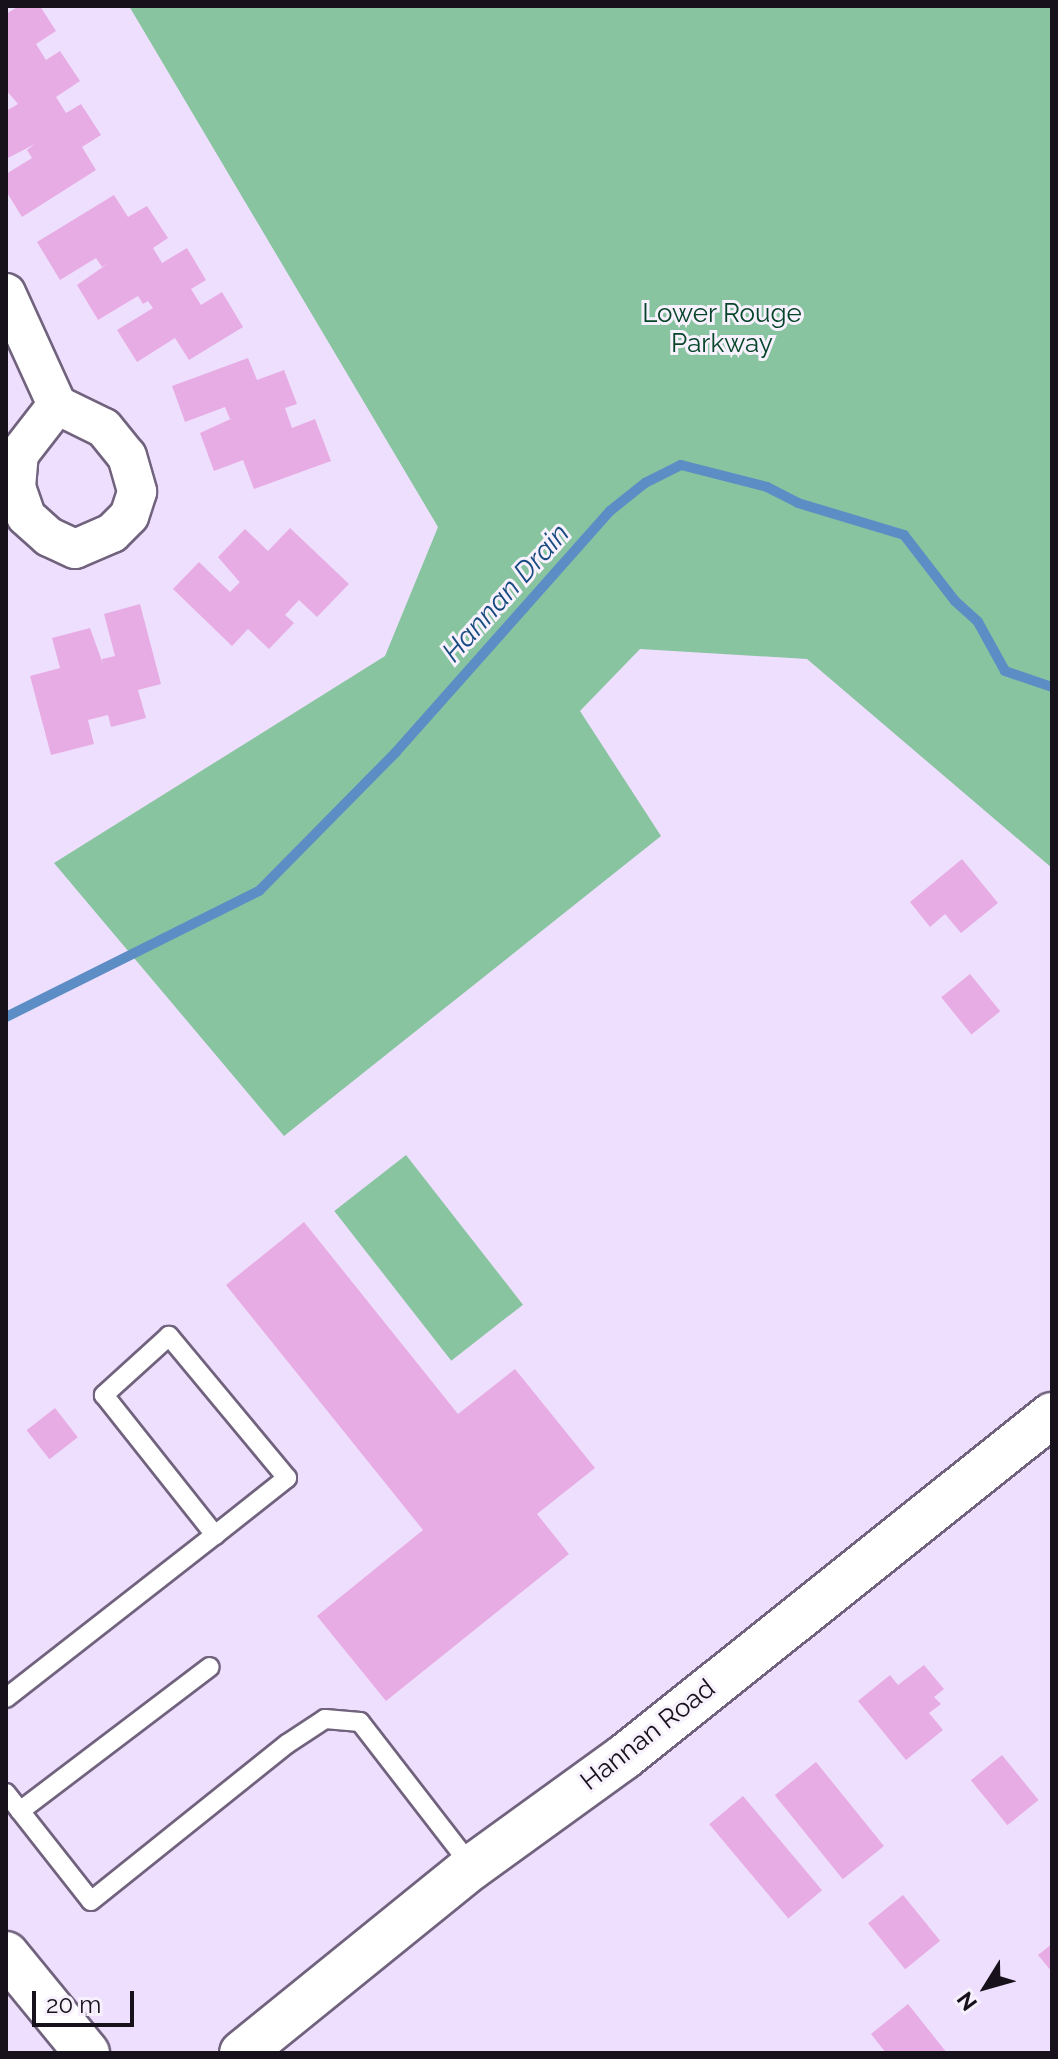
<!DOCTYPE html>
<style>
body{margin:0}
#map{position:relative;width:1058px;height:2059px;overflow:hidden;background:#efdffe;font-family:Raleway,sans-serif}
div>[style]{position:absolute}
.green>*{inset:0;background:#88c4a0;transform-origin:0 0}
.stream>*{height:10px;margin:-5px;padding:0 5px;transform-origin:5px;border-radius:5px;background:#5d8dc5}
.building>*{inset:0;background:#e7ace3;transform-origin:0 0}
.roads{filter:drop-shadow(2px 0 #71637e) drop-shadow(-2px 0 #71637e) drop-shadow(0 2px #71637e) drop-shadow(0 -2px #71637e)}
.lane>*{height:18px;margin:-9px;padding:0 9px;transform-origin:9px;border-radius:9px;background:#fff}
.street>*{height:38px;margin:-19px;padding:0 19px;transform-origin:19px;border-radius:19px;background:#fff}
.secondary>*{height:44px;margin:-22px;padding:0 22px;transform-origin:22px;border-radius:22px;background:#fff}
span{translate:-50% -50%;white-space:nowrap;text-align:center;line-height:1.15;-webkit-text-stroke:6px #f7f1fd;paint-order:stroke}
.park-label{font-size:26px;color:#064529}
.street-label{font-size:26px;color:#17111c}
.water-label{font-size:28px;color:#174a7f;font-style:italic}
.frame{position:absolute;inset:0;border:8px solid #17111c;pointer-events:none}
.north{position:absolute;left:946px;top:1947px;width:80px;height:80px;-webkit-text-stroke:6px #f7f1fd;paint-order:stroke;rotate:233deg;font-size:22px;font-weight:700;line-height:32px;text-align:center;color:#17111c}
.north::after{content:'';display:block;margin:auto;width:28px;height:36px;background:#17111c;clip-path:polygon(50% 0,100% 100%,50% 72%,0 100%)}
.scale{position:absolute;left:32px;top:1991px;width:102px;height:36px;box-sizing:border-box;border:4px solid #17111c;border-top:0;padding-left:10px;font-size:24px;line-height:28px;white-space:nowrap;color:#17111c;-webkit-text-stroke:6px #f7f1fd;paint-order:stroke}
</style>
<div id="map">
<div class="green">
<div style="clip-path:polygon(129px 6px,1052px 6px,1052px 868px,807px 659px,640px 649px,580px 711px,661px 836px,284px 1136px,54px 863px,385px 656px,438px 527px)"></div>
<div style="left:406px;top:1155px;width:190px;height:91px;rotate:52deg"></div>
</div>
<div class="stream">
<div style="left:6px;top:1017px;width:283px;rotate:-26.5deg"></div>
<div style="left:259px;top:891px;width:195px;rotate:-45.4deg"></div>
<div style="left:396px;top:752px;width:322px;rotate:-48.4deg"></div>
<div style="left:610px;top:511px;width:45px;rotate:-38.7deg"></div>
<div style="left:645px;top:483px;width:40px;rotate:-26.6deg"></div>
<div style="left:681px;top:465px;width:89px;rotate:14.3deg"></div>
<div style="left:767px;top:487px;width:35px;rotate:27deg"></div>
<div style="left:798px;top:503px;width:111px;rotate:16.8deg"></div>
<div style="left:904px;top:535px;width:83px;rotate:52.3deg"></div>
<div style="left:955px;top:601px;width:31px;rotate:42deg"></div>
<div style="left:978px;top:622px;width:56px;rotate:61.1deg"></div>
<div style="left:1005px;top:671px;width:50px;rotate:18.8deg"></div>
</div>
<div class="building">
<div style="clip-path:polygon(19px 6px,40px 6px,56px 31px,36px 44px,46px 60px,60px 51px,80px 81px,56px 97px,66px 113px,81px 104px,101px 135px,82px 147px,96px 170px,22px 217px,6px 191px,6px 174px,32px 158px,27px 150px,35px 144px,6px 159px,6px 111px,18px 104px,6px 90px,6px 14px)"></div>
<div style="clip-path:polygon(114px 195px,128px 217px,147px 206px,168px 238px,153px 248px,162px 263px,187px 248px,206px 280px,191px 289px,201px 305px,222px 292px,243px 327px,189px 360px,175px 338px,137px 362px,117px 330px,153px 308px,148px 301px,143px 304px,138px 296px,98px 320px,77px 285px,110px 262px,102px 267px,96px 258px,60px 280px,37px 242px)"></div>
<div style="clip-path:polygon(248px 358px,257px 380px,284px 370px,297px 404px,285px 408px,292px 428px,315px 419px,331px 461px,254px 489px,243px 460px,214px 471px,200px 433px,235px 417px,230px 419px,225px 407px,185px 422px,172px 386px)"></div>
<div style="clip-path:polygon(290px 528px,349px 584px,317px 617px,299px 600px,285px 615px,294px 623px,269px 649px,248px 629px,232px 646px,173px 589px,199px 562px,230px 592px,240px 582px,243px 586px,218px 557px,245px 529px,268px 551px)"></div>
<div style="clip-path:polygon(140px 604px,161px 684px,138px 690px,146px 718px,111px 727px,108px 715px,88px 720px,94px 744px,51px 755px,30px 676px,60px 668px,52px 638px,90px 628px,103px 664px,102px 659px,115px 656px,104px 614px)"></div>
<div style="clip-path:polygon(962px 859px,998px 903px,961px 933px,945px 914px,930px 927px,910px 902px)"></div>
<div style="left:970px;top:974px;width:48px;height:37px;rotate:51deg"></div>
<div style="clip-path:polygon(304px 1222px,458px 1414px,515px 1369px,595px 1468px,537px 1514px,569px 1554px,386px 1701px,317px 1616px,423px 1530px,226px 1285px)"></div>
<div style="left:55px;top:1408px;width:37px;height:36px;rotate:52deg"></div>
<div style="clip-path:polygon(924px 1665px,944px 1689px,934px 1697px,941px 1704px,929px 1713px,943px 1730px,906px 1760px,858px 1701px,890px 1675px,898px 1685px)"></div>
<div style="left:1002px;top:1755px;width:58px;height:40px;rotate:51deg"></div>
<div style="left:816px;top:1762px;width:108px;height:53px;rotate:51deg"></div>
<div style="left:743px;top:1796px;width:123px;height:44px;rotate:50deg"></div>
<div style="left:903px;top:1895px;width:59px;height:45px;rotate:51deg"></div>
<div style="clip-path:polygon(1052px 1944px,1052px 1972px,1038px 1955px)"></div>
<div style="clip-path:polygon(908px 2004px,947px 2053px,886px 2053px,871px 2034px)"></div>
</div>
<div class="roads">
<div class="lane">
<div style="left:6px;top:1698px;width:265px;rotate:-38deg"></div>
<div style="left:215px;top:1535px;width:92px;rotate:-38.4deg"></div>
<div style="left:287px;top:1478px;width:185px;rotate:-129.7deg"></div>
<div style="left:169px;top:1336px;width:88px;rotate:137.8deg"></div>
<div style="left:104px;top:1395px;width:179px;rotate:51.6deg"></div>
<div style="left:6px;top:1793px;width:137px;rotate:51.8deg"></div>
<div style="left:91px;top:1901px;width:251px;rotate:-38.7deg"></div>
<div style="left:287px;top:1744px;width:45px;rotate:-33.3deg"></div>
<div style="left:325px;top:1719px;width:35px;rotate:5deg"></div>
<div style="left:360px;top:1722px;width:183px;rotate:52.3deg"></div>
<div style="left:20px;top:1811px;width:238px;rotate:-37.2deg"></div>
</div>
<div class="street">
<div style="left:6px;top:293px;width:123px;rotate:65.5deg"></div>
<div style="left:57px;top:405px;width:52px;rotate:26.1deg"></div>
<div style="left:104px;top:428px;width:36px;rotate:51deg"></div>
<div style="left:127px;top:456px;width:37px;rotate:74deg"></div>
<div style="left:137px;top:492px;width:25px;rotate:108deg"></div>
<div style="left:129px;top:516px;width:24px;rotate:135deg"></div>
<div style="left:112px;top:533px;width:40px;rotate:156.6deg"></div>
<div style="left:75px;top:549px;width:29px;rotate:-155deg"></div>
<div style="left:49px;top:537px;width:31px;rotate:-138deg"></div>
<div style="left:26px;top:516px;width:31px;rotate:-109deg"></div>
<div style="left:16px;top:487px;width:33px;rotate:-85deg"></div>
<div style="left:19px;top:454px;width:62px;rotate:-52.2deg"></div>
</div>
<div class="secondary">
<div style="left:6px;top:1954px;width:128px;rotate:50.7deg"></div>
<div style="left:242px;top:2053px;width:296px;rotate:-39deg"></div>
<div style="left:472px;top:1867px;width:188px;rotate:-35.9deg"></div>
<div style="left:624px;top:1757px;width:548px;rotate:-38.63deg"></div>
</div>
</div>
<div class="park-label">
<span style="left:722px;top:329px">Lower Rouge<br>Parkway</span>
</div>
<div class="street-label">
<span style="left:648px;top:1735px;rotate:-38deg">Hannan Road</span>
</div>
<div class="water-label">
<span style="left:506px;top:593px;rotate:-48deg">Hannan Drain</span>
</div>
<div class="frame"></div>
<div class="north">N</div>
<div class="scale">20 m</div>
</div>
